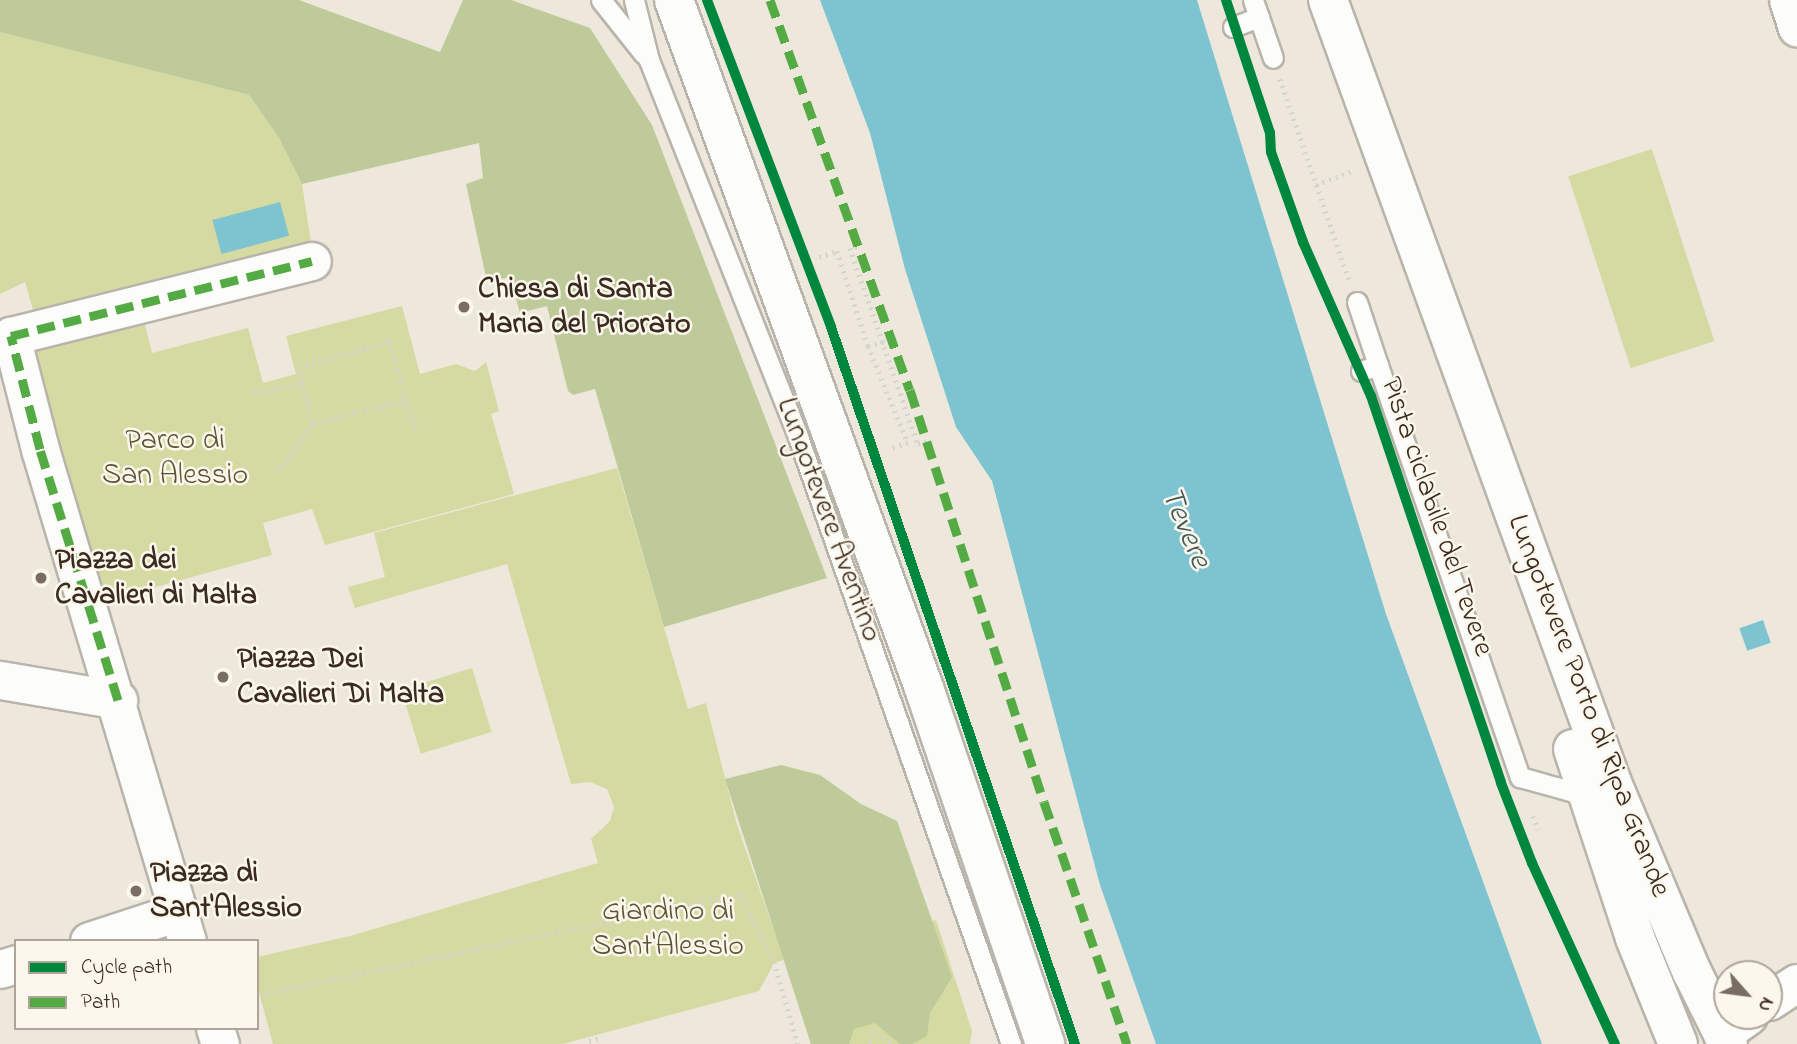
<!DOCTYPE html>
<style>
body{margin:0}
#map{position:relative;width:1797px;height:1044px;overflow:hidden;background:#ede8db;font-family:"Indie Flower",sans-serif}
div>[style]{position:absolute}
.green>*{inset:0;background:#d4daa1;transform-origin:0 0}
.forest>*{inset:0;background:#beca99}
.water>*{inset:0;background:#7ec4d0;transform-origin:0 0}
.path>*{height:4.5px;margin-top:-2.25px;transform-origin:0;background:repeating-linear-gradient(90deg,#d6d4cf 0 2px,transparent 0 7px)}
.roads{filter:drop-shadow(2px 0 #b9b4ab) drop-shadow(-2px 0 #b9b4ab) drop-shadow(0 2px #b9b4ab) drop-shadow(0 -2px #b9b4ab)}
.lane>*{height:19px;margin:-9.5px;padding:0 9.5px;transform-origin:9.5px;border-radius:9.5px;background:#fcfcfa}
.street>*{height:37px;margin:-18.5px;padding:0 18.5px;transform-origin:18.5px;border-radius:18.5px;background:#fcfcfa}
.primary>*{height:38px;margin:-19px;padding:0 19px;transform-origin:19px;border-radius:19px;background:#fcfcfa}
.quiet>*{height:9px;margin-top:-4.5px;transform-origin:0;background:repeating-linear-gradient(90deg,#55ab43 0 18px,transparent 0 27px)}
.cycleway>*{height:10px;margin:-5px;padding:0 5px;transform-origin:5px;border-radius:5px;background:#00873e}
.dots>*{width:19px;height:19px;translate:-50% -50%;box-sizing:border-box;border:4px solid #fbf7ec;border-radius:50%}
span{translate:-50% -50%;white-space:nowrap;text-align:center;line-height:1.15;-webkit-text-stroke:5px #fbf7ec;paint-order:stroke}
.poi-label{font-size:30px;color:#3b2a1e;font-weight:700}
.left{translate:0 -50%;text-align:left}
.park-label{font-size:30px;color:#5c5333}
.street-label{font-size:30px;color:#3b2a1e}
.water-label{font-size:32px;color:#425a5b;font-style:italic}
.legend{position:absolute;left:14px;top:939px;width:245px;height:91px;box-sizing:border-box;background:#fbf7ec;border:2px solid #aea59a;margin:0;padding:9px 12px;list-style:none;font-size:21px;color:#3b2a1e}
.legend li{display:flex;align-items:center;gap:14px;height:35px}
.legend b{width:35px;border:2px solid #aea59a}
.north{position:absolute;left:1713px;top:960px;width:70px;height:70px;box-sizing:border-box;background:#fbf7ec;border:2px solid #aea59a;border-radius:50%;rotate:118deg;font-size:19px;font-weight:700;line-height:28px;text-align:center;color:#3b2a1e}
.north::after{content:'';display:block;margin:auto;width:24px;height:32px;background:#796c60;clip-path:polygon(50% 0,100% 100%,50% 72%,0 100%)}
</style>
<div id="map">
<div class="green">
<div style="clip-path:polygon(0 32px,249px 95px,279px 138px,302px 184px,316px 274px,146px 322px,31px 346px,34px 313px,25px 282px,0 294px)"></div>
<div style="left:1652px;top:149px;width:202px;height:88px;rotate:72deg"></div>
<div style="clip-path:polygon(402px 306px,420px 374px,456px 364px,475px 371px,486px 362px,499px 411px,491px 414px,514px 494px,325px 545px,312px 509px,263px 523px,272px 555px,101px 602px,34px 348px,145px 325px,152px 353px,248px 328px,263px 383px,296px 374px,286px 336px)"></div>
<div style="clip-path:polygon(617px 468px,688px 709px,706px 703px,737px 825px,784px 959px,936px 920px,972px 1031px,970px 1044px,811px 1044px,784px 960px,774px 963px,759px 991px,563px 1044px,273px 1044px,257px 985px,257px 957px,350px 936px,598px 863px,591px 839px,610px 821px,614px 807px,607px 789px,590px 782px,571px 784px,507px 564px,355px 608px,348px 587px,385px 577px,374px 533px)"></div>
<div style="left:472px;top:668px;width:67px;height:74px;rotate:73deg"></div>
</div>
<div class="forest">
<div style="clip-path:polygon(0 0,299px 0,440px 52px,463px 0,511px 0,590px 28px,652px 125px,827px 578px,664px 627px,595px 389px,573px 395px,568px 391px,547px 306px,520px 313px,510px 277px,487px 282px,466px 184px,483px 178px,479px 143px,302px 184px,279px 138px,249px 95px,0 32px)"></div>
<div style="clip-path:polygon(781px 765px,820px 775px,861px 804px,897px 821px,952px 977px,930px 1013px,927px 1036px,912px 1044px,900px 1044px,875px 1023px,854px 1029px,849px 1044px,811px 1044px,725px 779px)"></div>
</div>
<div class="water">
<div style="clip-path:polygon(820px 0,1197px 0,1386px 614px,1542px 1044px,1156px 1044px,1100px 885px,992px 481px,956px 427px,905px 269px,870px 133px)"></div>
<div style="left:280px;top:202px;width:35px;height:70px;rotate:75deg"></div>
<div style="left:1763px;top:620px;width:24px;height:25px;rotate:71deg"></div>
</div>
<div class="path">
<div style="left:1280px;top:79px;width:212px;rotate:71deg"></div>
<div style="left:1316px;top:185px;width:41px;rotate:-21.5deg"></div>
<div style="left:857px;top:247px;width:7px;rotate:172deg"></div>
<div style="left:850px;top:248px;width:207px;rotate:70.9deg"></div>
<div style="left:918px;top:444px;width:9px;rotate:-18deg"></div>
<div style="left:819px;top:257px;width:19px;rotate:-18deg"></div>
<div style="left:837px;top:251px;width:100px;rotate:71.9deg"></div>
<div style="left:868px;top:346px;width:105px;rotate:67.6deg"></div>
<div style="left:908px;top:443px;width:20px;rotate:162deg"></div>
<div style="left:868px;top:346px;width:16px;rotate:-15deg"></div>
<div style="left:253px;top:394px;width:51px;rotate:-12.4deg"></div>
<div style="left:312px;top:424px;width:98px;rotate:-14.2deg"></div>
<div style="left:278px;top:472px;width:59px;rotate:-54.7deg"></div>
<div style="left:312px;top:424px;width:57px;rotate:-103.1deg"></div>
<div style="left:299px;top:368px;width:95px;rotate:-16.5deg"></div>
<div style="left:390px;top:341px;width:98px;rotate:74deg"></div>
<div style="left:1533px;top:816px;width:15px;rotate:70deg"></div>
<div style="left:257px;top:995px;width:494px;rotate:-11.8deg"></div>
<div style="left:741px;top:894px;width:76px;rotate:64.1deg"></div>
<div style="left:774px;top:962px;width:85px;rotate:73.7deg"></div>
<div style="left:589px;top:1041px;width:14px;rotate:-17deg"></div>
<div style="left:870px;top:1044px;width:15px;rotate:-82deg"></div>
<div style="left:872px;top:1029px;width:26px;rotate:36deg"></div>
</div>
<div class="roads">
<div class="lane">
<div style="left:601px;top:0;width:69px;rotate:51.5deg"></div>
<div style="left:634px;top:0;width:62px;rotate:76deg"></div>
<div style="left:649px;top:60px;width:405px;rotate:68.4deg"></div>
<div style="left:798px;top:437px;width:643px;rotate:70.66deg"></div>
<div style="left:1253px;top:0;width:61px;rotate:71deg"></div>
<div style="left:1233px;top:27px;width:28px;rotate:-21deg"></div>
<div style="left:1357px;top:302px;width:66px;rotate:71.6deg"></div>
<div style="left:1361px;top:371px;width:18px;rotate:-19deg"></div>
<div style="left:1378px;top:365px;width:436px;rotate:71deg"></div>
<div style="left:1520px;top:777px;width:71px;rotate:15.6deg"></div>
</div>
<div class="street">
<div style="left:1788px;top:0;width:29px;rotate:72deg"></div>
<div style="left:0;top:680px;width:120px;rotate:9.6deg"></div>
<div style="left:89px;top:941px;width:94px;rotate:-18deg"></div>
<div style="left:187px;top:941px;width:513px;rotate:-106.64deg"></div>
<div style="left:40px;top:449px;width:117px;rotate:-104.4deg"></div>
<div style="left:11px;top:336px;width:310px;rotate:-14deg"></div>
<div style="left:0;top:969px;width:17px;rotate:-17deg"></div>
<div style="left:1769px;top:1001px;width:33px;rotate:-33deg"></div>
<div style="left:215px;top:1028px;width:17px;rotate:73deg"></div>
<div style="left:1722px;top:1034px;width:32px;rotate:-35deg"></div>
</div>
<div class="primary">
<div style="left:674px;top:0;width:732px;rotate:70.03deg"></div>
<div style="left:924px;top:688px;width:376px;rotate:71.2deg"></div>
<div style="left:1328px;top:0;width:833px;rotate:70.06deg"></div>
<div style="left:1612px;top:783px;width:205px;rotate:67.1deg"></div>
<div style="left:1692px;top:972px;width:80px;rotate:63.4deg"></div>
<div style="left:1573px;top:749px;width:199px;rotate:71.8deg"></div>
<div style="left:1635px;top:938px;width:114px;rotate:67.9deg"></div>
</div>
</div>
<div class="quiet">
<div style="left:770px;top:0;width:414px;rotate:70.3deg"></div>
<div style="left:910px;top:390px;width:433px;rotate:72deg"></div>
<div style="left:1044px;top:802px;width:256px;rotate:71.1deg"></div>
<div style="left:118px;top:700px;width:263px;rotate:-107.3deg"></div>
<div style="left:40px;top:449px;width:117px;rotate:-104.4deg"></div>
<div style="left:11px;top:336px;width:310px;rotate:-14deg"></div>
</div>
<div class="cycleway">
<div style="left:707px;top:0;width:350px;rotate:69.2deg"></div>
<div style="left:831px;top:327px;width:757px;rotate:71.21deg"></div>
<div style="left:1226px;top:0;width:140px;rotate:71.7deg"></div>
<div style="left:1270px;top:133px;width:19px;rotate:87deg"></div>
<div style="left:1271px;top:152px;width:96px;rotate:70.4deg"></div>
<div style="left:1303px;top:242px;width:168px;rotate:66.2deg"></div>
<div style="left:1371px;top:396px;width:408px;rotate:71.4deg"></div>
<div style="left:1501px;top:783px;width:86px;rotate:68.8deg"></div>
<div style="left:1532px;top:863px;width:199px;rotate:65.4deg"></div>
</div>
<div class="dots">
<div style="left:464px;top:307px;background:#796c60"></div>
<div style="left:41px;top:578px;background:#796c60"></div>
<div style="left:223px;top:677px;background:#796c60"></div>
<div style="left:136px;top:891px;background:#796c60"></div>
</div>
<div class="poi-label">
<span class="left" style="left:478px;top:307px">Chiesa di Santa<br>Maria del Priorato</span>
<span class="left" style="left:55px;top:578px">Piazza dei<br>Cavalieri di Malta</span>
<span class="left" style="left:237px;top:677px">Piazza Dei<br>Cavalieri Di Malta</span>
<span class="left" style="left:150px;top:891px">Piazza di<br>Sant'Alessio</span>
</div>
<div class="park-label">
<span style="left:175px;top:458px">Parco di<br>San Alessio</span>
<span style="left:668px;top:929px">Giardino di<br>Sant'Alessio</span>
</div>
<div class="street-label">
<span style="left:1436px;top:517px;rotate:71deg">Pista ciclabile del Tevere</span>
<span style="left:828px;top:520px;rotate:70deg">Lungotevere Aventino</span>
<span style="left:1588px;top:706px;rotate:69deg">Lungotevere Porto di Ripa Grande</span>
</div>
<div class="water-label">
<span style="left:1184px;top:528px;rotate:67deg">Tevere</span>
</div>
<ul class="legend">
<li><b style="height:9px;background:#00873e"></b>Cycle path</li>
<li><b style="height:9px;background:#55ab43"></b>Path</li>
</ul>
<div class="north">N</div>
</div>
